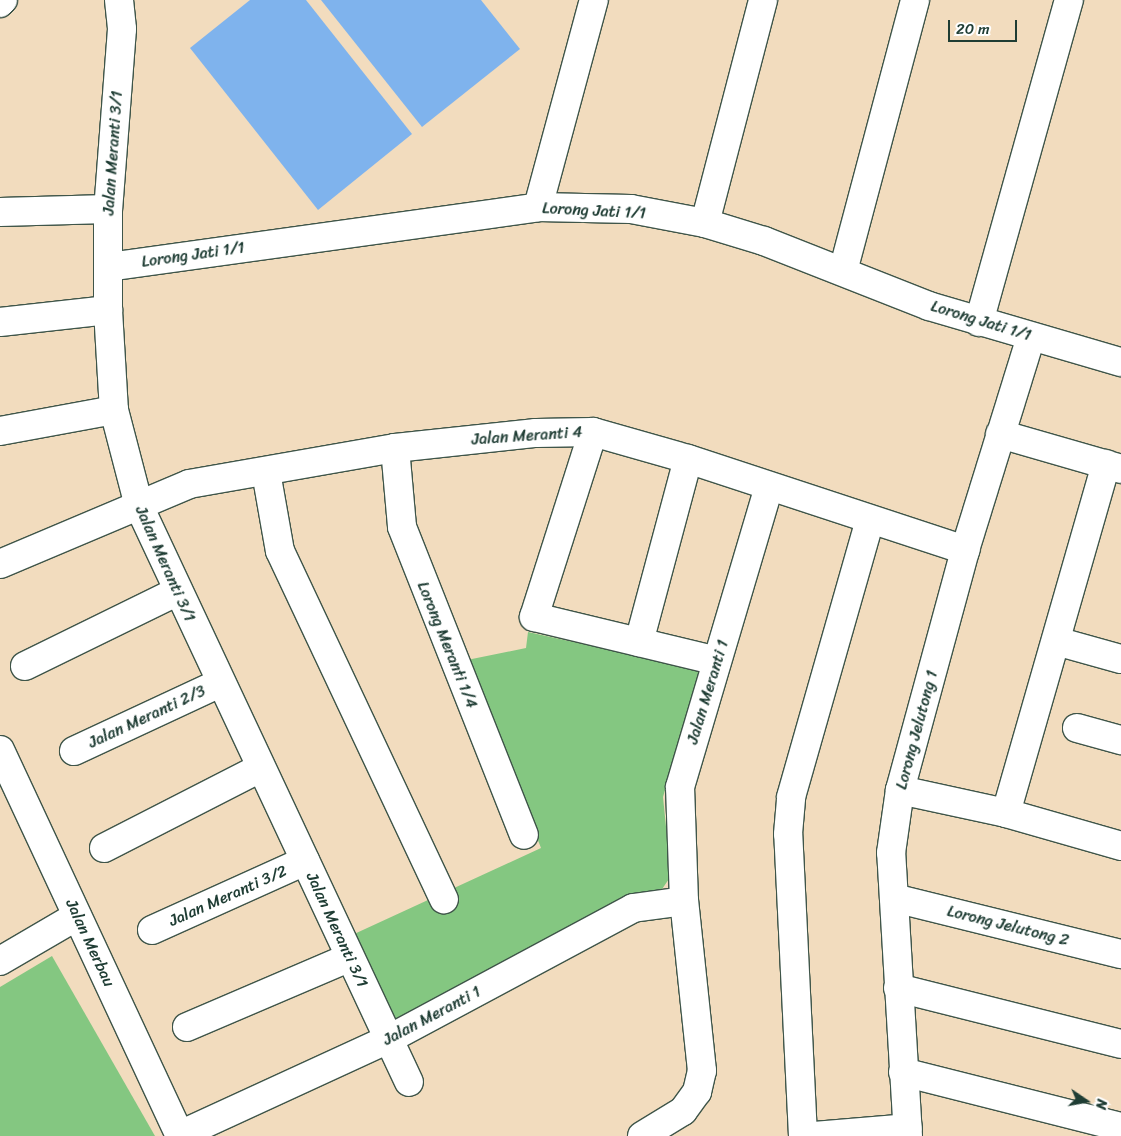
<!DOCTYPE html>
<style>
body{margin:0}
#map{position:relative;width:1121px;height:1136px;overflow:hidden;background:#f2dcbe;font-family:Sriracha,sans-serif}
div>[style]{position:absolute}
.green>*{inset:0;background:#84c781}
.water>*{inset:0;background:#7fb3ed}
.roads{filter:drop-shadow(1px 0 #3f5549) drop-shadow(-1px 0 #3f5549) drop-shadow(0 1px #3f5549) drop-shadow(0 -1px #3f5549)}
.minor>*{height:28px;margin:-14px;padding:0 14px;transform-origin:14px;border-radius:14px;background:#fff}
span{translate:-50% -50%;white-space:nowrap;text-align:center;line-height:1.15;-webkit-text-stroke:5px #fff;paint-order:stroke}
.street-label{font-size:16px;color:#1f3d34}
.north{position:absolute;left:1061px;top:1076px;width:50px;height:50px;-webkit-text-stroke:4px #fff;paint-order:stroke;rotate:102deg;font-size:14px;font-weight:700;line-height:20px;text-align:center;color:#1f3d34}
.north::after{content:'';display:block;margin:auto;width:18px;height:22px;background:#1f3d34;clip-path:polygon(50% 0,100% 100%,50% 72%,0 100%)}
.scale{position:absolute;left:948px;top:20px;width:69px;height:22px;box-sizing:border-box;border:2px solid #1f3d34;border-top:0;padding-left:6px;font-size:15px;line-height:18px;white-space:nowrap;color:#1f3d34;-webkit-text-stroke:4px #fff;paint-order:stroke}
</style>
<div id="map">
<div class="green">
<div style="clip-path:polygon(528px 632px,701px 670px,663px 797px,671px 876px,658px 895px,393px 1025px,352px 935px,541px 848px,467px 660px,526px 648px)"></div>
<div style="clip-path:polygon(52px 956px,155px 1136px,0 1136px,0 987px)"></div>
</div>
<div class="water">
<div style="clip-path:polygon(250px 0,306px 0,412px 134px,318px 210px,190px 48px)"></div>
<div style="clip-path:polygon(321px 0,481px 0,520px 49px,422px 127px)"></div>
</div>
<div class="roads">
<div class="minor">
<div style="left:119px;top:0;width:29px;rotate:84deg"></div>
<div style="left:122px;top:29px;width:181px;rotate:94.4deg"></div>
<div style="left:108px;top:209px;width:101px;rotate:90deg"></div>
<div style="left:108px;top:310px;width:100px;rotate:86.6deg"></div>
<div style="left:114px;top:410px;width:99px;rotate:75.4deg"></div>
<div style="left:139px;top:506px;width:636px;rotate:64.89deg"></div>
<div style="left:0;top:3px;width:4px;rotate:-45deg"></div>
<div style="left:538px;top:207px;width:214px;rotate:-74.9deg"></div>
<div style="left:0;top:212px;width:108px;rotate:-1.6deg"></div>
<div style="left:705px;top:223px;width:230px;rotate:-75.4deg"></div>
<div style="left:108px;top:267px;width:434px;rotate:-7.9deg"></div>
<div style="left:538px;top:207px;width:93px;rotate:1.2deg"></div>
<div style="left:631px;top:209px;width:75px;rotate:10.7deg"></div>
<div style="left:705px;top:223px;width:62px;rotate:17deg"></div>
<div style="left:764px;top:241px;width:177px;rotate:21.5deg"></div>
<div style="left:929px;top:306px;width:200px;rotate:16.3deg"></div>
<div style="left:843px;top:271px;width:280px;rotate:-75.1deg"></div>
<div style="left:0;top:322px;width:109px;rotate:-6.3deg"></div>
<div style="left:979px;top:322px;width:334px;rotate:-74.4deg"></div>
<div style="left:0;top:431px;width:116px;rotate:-10.4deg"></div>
<div style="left:593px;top:432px;width:194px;rotate:107.7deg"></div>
<div style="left:534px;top:617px;width:188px;rotate:13.5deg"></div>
<div style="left:1000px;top:434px;width:126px;rotate:16.1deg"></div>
<div style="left:395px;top:448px;width:79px;rotate:84.9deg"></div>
<div style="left:402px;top:527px;width:331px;rotate:68.4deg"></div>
<div style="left:266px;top:472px;width:80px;rotate:80deg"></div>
<div style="left:280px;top:551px;width:385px;rotate:64.8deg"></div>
<div style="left:0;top:564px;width:205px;rotate:-22.9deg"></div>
<div style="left:189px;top:484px;width:209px;rotate:-9.9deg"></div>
<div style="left:395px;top:448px;width:142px;rotate:-6.1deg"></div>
<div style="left:536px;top:433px;width:57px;rotate:-1deg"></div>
<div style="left:593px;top:432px;width:99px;rotate:15.9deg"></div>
<div style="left:688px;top:459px;width:292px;rotate:18.2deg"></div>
<div style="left:1056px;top:641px;width:67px;rotate:15.5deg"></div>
<div style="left:639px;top:642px;width:189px;rotate:-75deg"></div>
<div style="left:25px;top:666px;width:168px;rotate:-26.1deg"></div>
<div style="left:1077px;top:728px;width:46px;rotate:15.3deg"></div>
<div style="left:0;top:750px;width:426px;rotate:65deg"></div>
<div style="left:74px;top:751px;width:161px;rotate:-25deg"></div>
<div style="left:900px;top:790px;width:108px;rotate:12.2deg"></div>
<div style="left:1006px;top:813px;width:120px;rotate:16deg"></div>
<div style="left:1006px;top:813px;width:363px;rotate:-74deg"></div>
<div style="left:104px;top:848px;width:175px;rotate:-27.1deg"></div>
<div style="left:894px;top:898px;width:234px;rotate:13.9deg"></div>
<div style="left:152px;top:930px;width:168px;rotate:-24.3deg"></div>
<div style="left:0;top:961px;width:89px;rotate:-30.3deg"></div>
<div style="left:898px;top:988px;width:230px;rotate:14.1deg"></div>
<div style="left:187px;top:1027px;width:177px;rotate:-23.2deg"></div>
<div style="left:903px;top:1072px;width:225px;rotate:14.2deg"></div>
<div style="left:180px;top:1135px;width:230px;rotate:-24.7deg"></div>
<div style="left:389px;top:1039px;width:277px;rotate:-28.2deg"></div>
<div style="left:633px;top:908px;width:51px;rotate:-7.8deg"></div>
<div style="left:642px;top:1136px;width:48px;rotate:-31.4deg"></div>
<div style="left:683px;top:1111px;width:24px;rotate:-54deg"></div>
<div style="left:697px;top:1092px;width:22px;rotate:-77deg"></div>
<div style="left:702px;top:1071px;width:171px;rotate:-96deg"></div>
<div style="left:684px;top:901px;width:114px;rotate:-92deg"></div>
<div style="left:680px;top:787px;width:313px;rotate:-73.5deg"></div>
<div style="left:803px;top:1136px;width:302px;rotate:-92.8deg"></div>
<div style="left:788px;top:834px;width:37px;rotate:-85deg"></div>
<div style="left:791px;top:797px;width:288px;rotate:-74.1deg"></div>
<div style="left:813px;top:1136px;width:95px;rotate:-4.8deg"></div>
<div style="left:908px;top:1136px;width:284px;rotate:-93.4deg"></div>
<div style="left:891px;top:853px;width:64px;rotate:-81.9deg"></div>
<div style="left:900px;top:790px;width:249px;rotate:-74.8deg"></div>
<div style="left:965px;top:550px;width:223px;rotate:-72.8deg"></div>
</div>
</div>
<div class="street-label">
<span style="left:113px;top:153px;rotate:-86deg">Jalan Meranti 3/1</span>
<span style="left:594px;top:211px;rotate:3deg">Lorong Jati 1/1</span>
<span style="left:193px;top:255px;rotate:-8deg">Lorong Jati 1/1</span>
<span style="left:981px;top:321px;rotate:17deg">Lorong Jati 1/1</span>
<span style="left:527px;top:436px;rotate:-4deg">Jalan Meranti 4</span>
<span style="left:165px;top:564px;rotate:66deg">Jalan Meranti 3/1</span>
<span style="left:447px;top:645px;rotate:68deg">Lorong Meranti 1/4</span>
<span style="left:708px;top:692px;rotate:-73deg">Jalan Meranti 1</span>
<span style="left:147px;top:717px;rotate:-25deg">Jalan Meranti 2/3</span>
<span style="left:917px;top:730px;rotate:-75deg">Lorong Jelutong 1</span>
<span style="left:228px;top:896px;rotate:-24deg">Jalan Meranti 3/2</span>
<span style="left:1008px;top:926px;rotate:14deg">Lorong Jelutong 2</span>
<span style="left:337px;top:930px;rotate:65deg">Jalan Meranti 3/1</span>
<span style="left:90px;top:943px;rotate:65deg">Jalan Merbau</span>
<span style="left:432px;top:1016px;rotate:-28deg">Jalan Meranti 1</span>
</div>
<div class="north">N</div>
<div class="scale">20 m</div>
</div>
